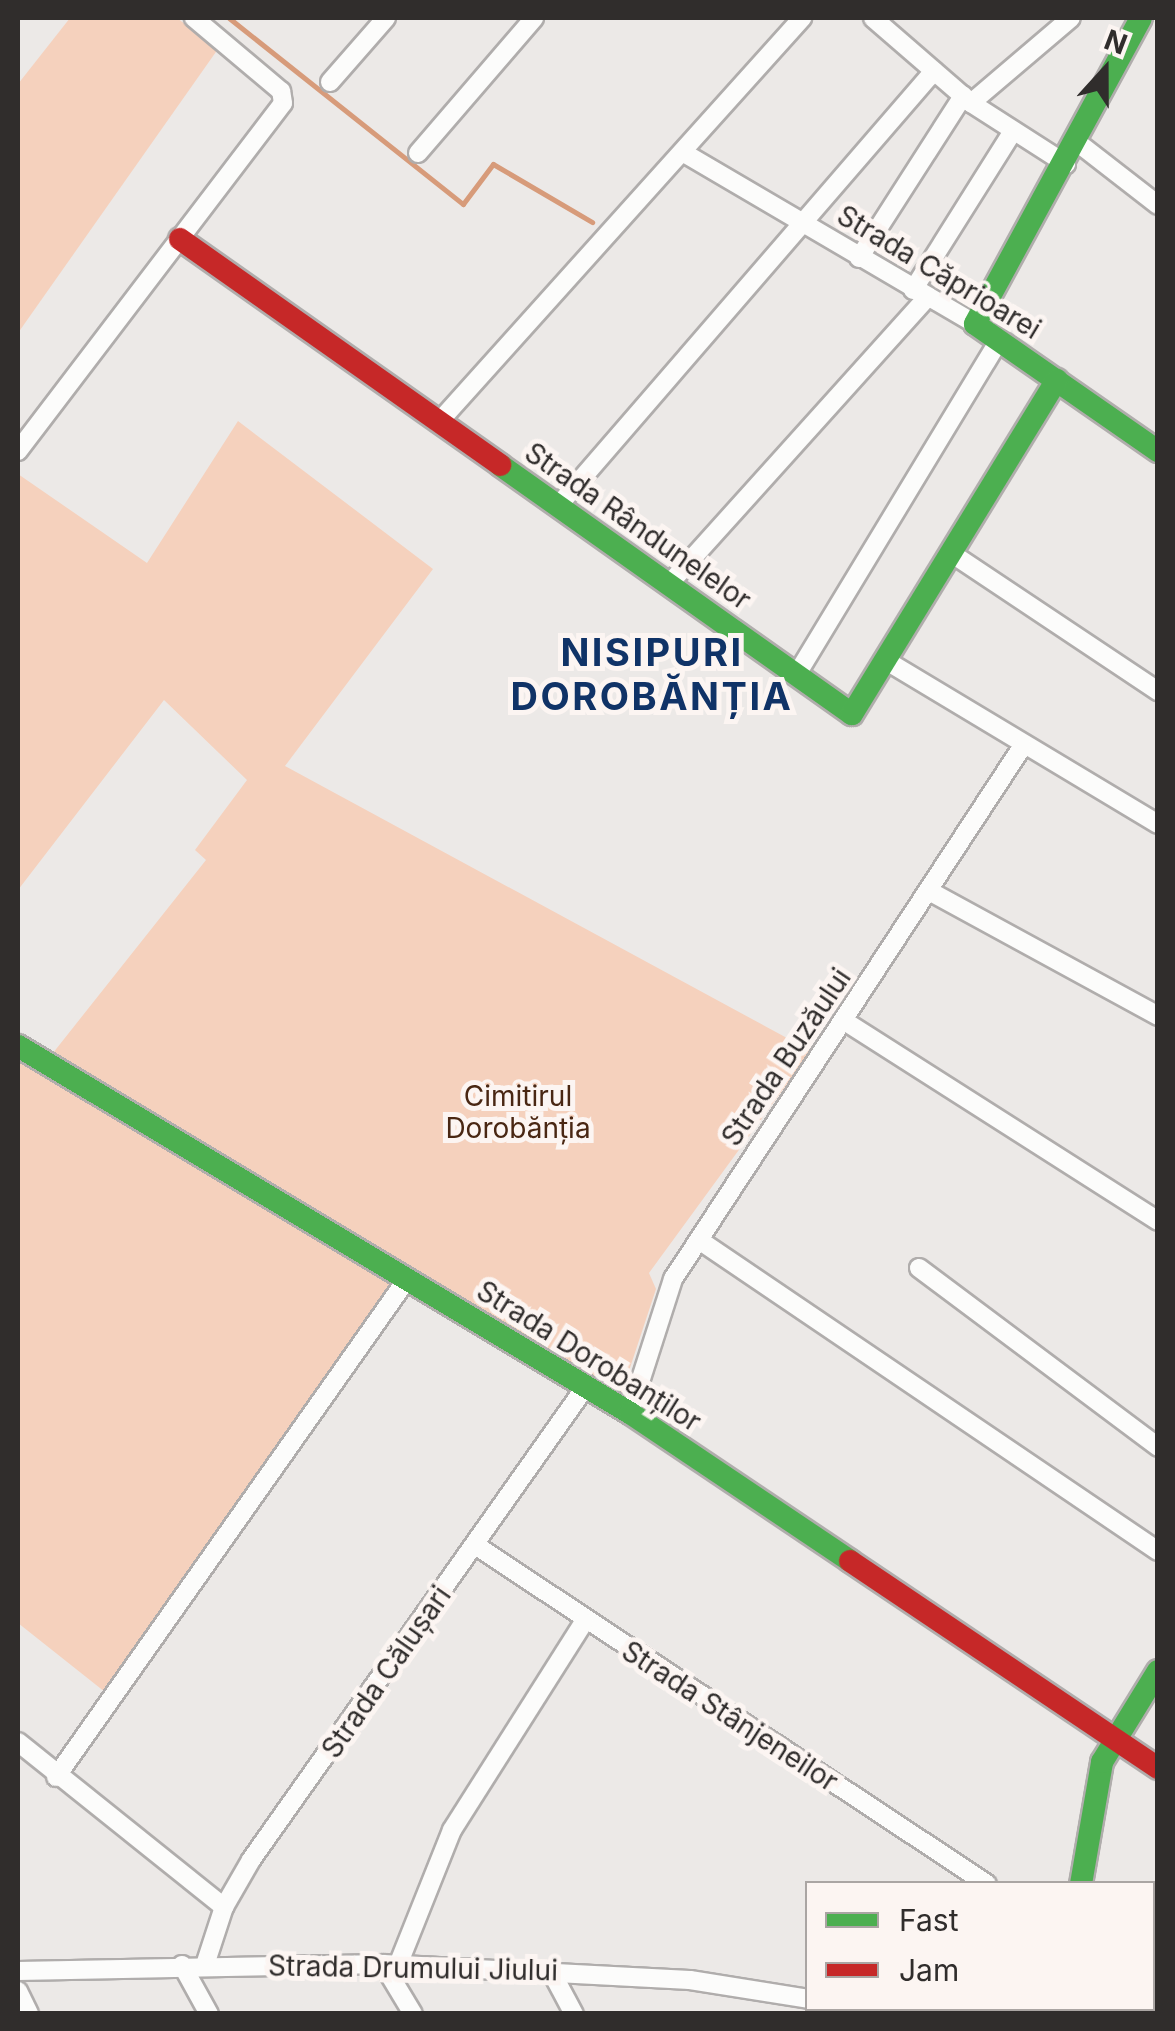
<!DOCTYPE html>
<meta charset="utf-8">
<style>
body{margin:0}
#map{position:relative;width:1175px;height:2031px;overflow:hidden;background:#ece9e7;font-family:Inter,sans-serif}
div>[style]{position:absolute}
.green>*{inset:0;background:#f5d1bd}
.stream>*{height:5px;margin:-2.5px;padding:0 2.5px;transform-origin:2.5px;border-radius:2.5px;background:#d79b7a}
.roads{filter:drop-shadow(2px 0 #b0adac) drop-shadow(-2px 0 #b0adac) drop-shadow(0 2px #b0adac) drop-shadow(0 -2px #b0adac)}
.street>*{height:18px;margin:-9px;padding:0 9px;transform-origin:9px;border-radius:9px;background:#fcfcfb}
.fast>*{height:22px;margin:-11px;padding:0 11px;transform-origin:11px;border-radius:11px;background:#4caf50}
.jam>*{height:22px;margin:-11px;padding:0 11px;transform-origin:11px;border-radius:11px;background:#c62828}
span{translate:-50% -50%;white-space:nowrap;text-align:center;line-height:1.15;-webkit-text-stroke:10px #fcf5f2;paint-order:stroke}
.street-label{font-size:28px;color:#302d2c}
.park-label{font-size:28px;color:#492713}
.district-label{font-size:38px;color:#103367;font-weight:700;letter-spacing:2.5px}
.frame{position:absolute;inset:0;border:20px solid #302d2c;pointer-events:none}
.legend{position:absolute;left:805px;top:1881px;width:350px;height:130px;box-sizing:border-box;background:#fcf5f2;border:2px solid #aaa5a3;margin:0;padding:12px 18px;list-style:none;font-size:30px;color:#302d2c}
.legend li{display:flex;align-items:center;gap:20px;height:50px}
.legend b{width:50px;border:2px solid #aaa5a3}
.north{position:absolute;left:1055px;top:20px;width:100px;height:100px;-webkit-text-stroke:8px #fcf5f2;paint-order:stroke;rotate:21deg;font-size:28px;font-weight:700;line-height:40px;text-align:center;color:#302d2c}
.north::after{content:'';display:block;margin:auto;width:35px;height:45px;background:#302d2c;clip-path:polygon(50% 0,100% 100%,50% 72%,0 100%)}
</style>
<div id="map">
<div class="green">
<div style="clip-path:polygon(70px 18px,177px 18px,218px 49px,18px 333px,18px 84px)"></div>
<div style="clip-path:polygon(238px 421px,433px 569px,285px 766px,811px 1051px,649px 1273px,656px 1289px,620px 1398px,74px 1075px,390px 1284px,105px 1692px,18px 1623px,18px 1038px,49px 1058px,206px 860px,195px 850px,247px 780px,164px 700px,18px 890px,18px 474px,147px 563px)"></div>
</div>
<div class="stream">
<div style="left:229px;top:18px;width:299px;rotate:38.5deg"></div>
<div style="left:463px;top:204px;width:50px;rotate:-53.1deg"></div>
<div style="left:493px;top:164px;width:115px;rotate:30.4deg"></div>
</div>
<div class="roads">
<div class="street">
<div style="left:873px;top:18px;width:130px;rotate:40.9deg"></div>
<div style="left:971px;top:103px;width:113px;rotate:32.7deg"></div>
<div style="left:330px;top:82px;width:85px;rotate:-48.8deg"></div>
<div style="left:971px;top:103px;width:131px;rotate:-40.4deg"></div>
<div style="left:1078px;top:143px;width:101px;rotate:37.8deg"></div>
<div style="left:418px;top:153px;width:178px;rotate:-49.3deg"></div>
<div style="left:684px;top:153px;width:338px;rotate:30.4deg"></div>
<div style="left:859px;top:258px;width:193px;rotate:-57.3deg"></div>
<div style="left:913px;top:290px;width:188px;rotate:-57.8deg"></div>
<div style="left:438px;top:423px;width:545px;rotate:-48.05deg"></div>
<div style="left:18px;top:451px;width:437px;rotate:-52.7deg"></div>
<div style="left:283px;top:103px;width:12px;rotate:-99deg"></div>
<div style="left:281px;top:91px;width:114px;rotate:-140deg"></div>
<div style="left:558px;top:506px;width:575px;rotate:-49.16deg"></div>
<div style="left:951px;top:553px;width:249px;rotate:33.7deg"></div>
<div style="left:670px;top:583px;width:384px;rotate:-48deg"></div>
<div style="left:885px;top:660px;width:318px;rotate:31deg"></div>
<div style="left:797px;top:674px;width:390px;rotate:-58.8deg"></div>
<div style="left:931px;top:892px;width:259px;rotate:28.6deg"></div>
<div style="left:846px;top:1022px;width:370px;rotate:32.5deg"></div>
<div style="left:699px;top:1240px;width:554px;rotate:34.12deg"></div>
<div style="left:919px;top:1268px;width:299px;rotate:36.8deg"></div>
<div style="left:630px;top:1413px;width:141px;rotate:-72.2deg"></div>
<div style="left:673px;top:1279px;width:636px;rotate:-56.73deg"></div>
<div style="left:475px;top:1545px;width:614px;rotate:33.51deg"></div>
<div style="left:18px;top:1742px;width:264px;rotate:38.7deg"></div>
<div style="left:56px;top:1777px;width:609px;rotate:-54.82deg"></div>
<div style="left:383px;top:1964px;width:58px;rotate:59deg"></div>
<div style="left:182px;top:1965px;width:56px;rotate:61.1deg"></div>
<div style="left:205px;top:1965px;width:61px;rotate:-71.9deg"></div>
<div style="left:224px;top:1907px;width:54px;rotate:-60.1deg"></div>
<div style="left:251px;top:1860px;width:577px;rotate:-54.74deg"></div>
<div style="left:398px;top:1965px;width:145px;rotate:-68.2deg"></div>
<div style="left:452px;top:1830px;width:246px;rotate:-57.6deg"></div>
<div style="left:18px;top:1971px;width:365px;rotate:-1.1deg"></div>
<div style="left:383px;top:1964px;width:307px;rotate:3deg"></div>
<div style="left:690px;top:1980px;width:120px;rotate:9.1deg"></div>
<div style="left:551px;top:1971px;width:49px;rotate:61.9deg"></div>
<div style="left:18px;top:1991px;width:25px;rotate:64deg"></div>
<div style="left:871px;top:2008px;width:34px;rotate:10deg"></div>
</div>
<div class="fast">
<div style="left:1141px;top:18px;width:348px;rotate:118.5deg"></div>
<div style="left:975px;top:324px;width:223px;rotate:34.8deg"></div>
<div style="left:500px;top:465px;width:431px;rotate:35.3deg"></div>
<div style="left:852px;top:714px;width:392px;rotate:-58.5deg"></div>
<div style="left:18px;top:1046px;width:714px;rotate:30.95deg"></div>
<div style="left:630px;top:1413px;width:265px;rotate:33.9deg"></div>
<div style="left:1081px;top:1884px;width:124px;rotate:-80.2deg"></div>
<div style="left:1102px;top:1762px;width:107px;rotate:-58.4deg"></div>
<div style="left:1065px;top:2008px;width:6px;rotate:90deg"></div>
</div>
<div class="jam">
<div style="left:180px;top:239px;width:392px;rotate:35.2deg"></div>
<div style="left:850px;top:1561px;width:371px;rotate:33.9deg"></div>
</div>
</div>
<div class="street-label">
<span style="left:939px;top:272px;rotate:31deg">Strada Căprioarei</span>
<span style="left:638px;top:526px;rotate:35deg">Strada Rândunelelor</span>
<span style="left:786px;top:1057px;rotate:-56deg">Strada Buzăului</span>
<span style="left:589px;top:1356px;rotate:32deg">Strada Dorobanților</span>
<span style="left:386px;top:1672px;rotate:-55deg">Strada Călușari</span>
<span style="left:730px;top:1716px;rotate:33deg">Strada Stânjeneilor</span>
<span style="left:413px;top:1968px;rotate:1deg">Strada Drumului Jiului</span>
</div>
<div class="park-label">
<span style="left:518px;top:1112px">Cimitirul<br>Dorobănția</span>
</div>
<div class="district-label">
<span style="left:652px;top:675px">NISIPURI<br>DOROBĂNȚIA</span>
</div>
<div class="frame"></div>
<ul class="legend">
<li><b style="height:12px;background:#4caf50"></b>Fast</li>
<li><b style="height:12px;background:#c62828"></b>Jam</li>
</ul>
<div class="north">N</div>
</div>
